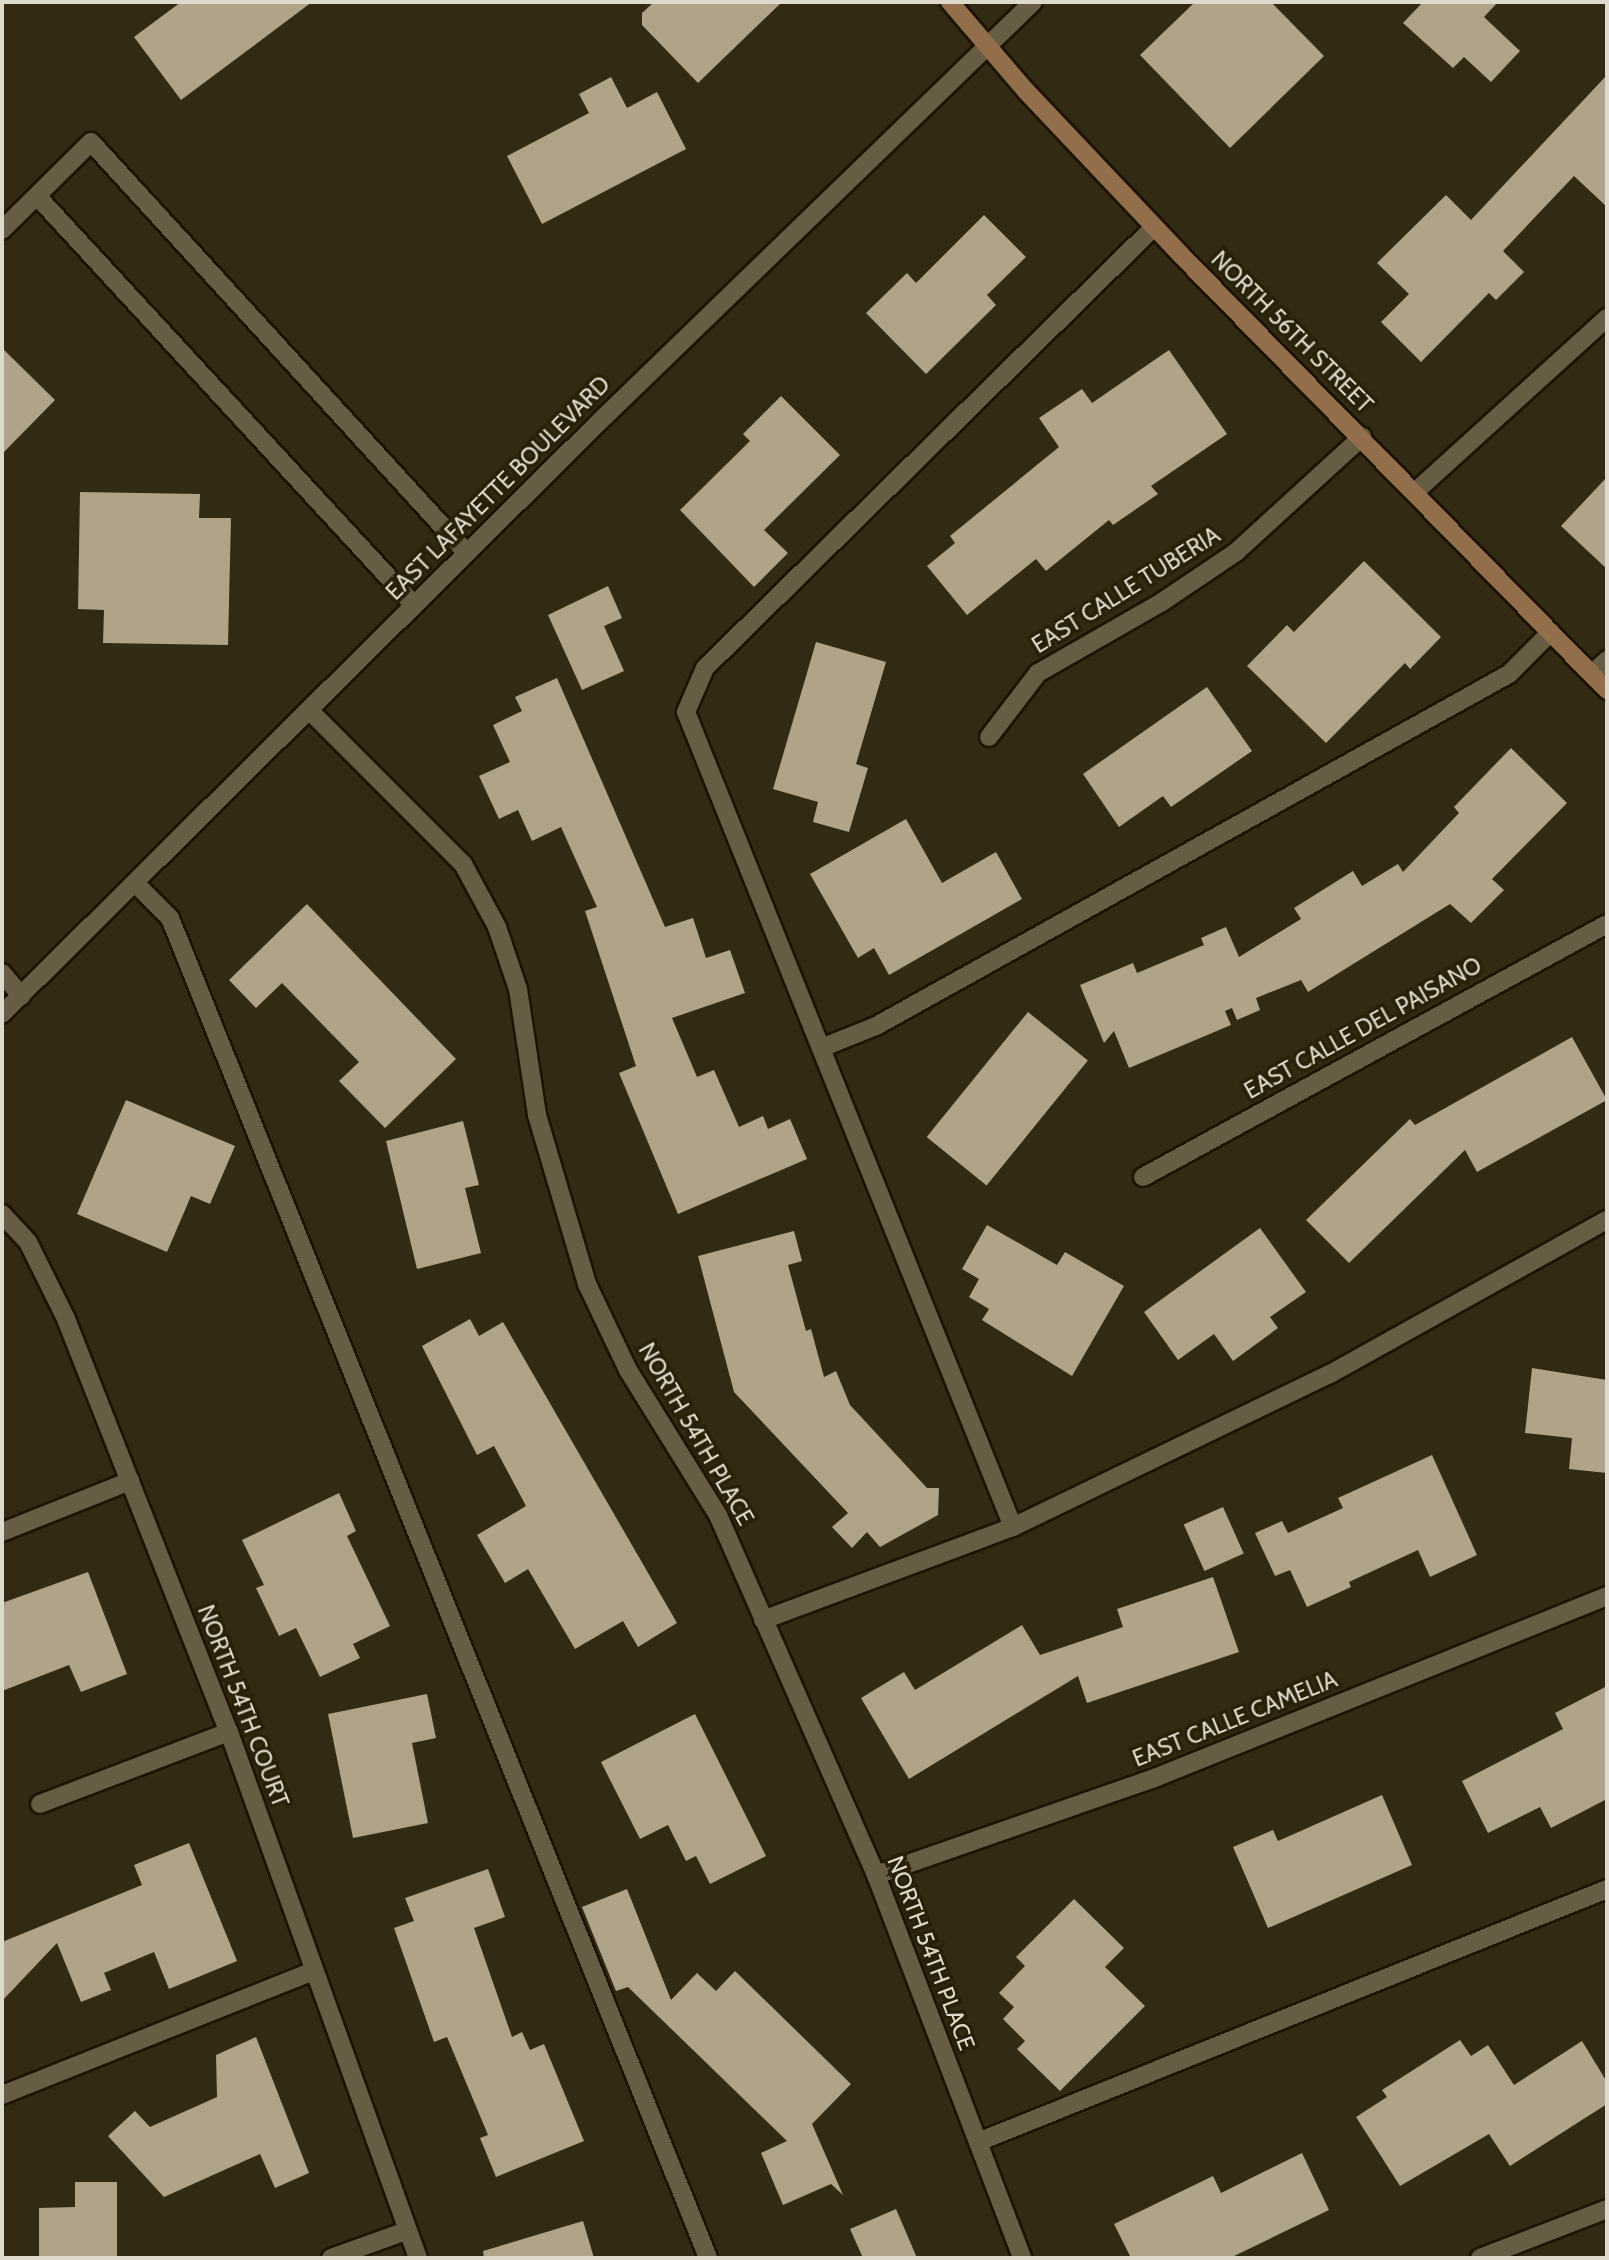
<!DOCTYPE html>
<style>
body{margin:0}
#map{position:relative;width:1609px;height:2260px;overflow:hidden;background:#332a13;font-family:Cabin,sans-serif}
div>[style]{position:absolute}
.building>*{inset:0;background:#afa389;transform-origin:0 0}
.roads{filter:drop-shadow(2px 0 #1b1200) drop-shadow(-2px 0 #1b1200) drop-shadow(0 2px #1b1200) drop-shadow(0 -2px #1b1200)}
.service>*{height:18px;margin:-9px;padding:0 9px;transform-origin:9px;border-radius:9px;background:#675d44}
.minor>*{height:18px;margin:-9px;padding:0 9px;transform-origin:9px;border-radius:9px;background:#675d44}
.tertiary>*{height:18px;margin:-9px;padding:0 9px;transform-origin:9px;border-radius:9px;background:#675d44}
.secondary>*{height:18px;margin:-9px;padding:0 9px;transform-origin:9px;border-radius:9px;background:#936e4b}
span{translate:-50% -50%;white-space:nowrap;text-align:center;line-height:1.15;-webkit-text-stroke:7px #292009;paint-order:stroke}
.street-label{font-size:23px;color:#dfd9cb}
.frame{position:absolute;inset:0;border:4px solid #dfd9cb;pointer-events:none}
</style>
<div id="map">
<div class="building">
<div style="clip-path:polygon(181px 2px,312px 2px,181px 100px,134px 37px)"></div>
<div style="clip-path:polygon(654px 2px,782px 2px,698px 83px,642px 25px,642px 13px)"></div>
<div style="clip-path:polygon(1195px 2px,1271px 2px,1324px 56px,1230px 148px,1140px 55px)"></div>
<div style="clip-path:polygon(1423px 2px,1498px 2px,1484px 17px,1520px 51px,1491px 82px,1464px 57px,1453px 68px,1403px 23px)"></div>
<div style="clip-path:polygon(1607px 75px,1607px 207px,1574px 176px,1503px 251px,1524px 272px,1496px 300px,1489px 293px,1421px 362px,1381px 322px,1409px 294px,1377px 263px,1446px 195px,1471px 220px)"></div>
<div style="clip-path:polygon(611px 77px,627px 108px,657px 92px,686px 149px,542px 224px,507px 156px,589px 113px,579px 94px)"></div>
<div style="clip-path:polygon(984px 215px,1026px 257px,987px 295px,996px 305px,926px 374px,866px 313px,907px 273px,916px 283px)"></div>
<div style="clip-path:polygon(2px 348px,55px 400px,2px 454px)"></div>
<div style="clip-path:polygon(1169px 350px,1227px 434px,1151px 486px,1158px 494px,1113px 525px,1109px 520px,1046px 571px,1036px 559px,967px 615px,927px 566px,955px 543px,950px 536px,1059px 447px,1039px 418px,1082px 389px,1092px 403px)"></div>
<div style="clip-path:polygon(781px 396px,840px 455px,764px 530px,788px 553px,754px 587px,680px 510px,750px 441px,743px 434px)"></div>
<div style="clip-path:polygon(1607px 477px,1607px 569px,1561px 526px)"></div>
<div style="clip-path:polygon(80px 492px,200px 494px,199px 518px,231px 518px,228px 645px,103px 643px,104px 610px,78px 609px)"></div>
<div style="clip-path:polygon(1364px 561px,1441px 637px,1410px 669px,1405px 663px,1326px 743px,1247px 666px,1287px 625px,1294px 632px)"></div>
<div style="clip-path:polygon(608px 586px,622px 618px,604px 626px,624px 671px,582px 690px,548px 615px)"></div>
<div style="clip-path:polygon(816px 642px,886px 662px,856px 764px,868px 768px,849px 832px,813px 822px,818px 802px,773px 789px)"></div>
<div style="clip-path:polygon(557px 678px,665px 927px,693px 918px,706px 958px,730px 950px,745px 993px,672px 1018px,697px 1077px,714px 1070px,739px 1127px,763px 1116px,768px 1129px,790px 1119px,807px 1159px,678px 1214px,619px 1073px,636px 1066px,585px 911px,597px 907px,561px 827px,532px 841px,518px 810px,499px 819px,479px 776px,510px 762px,493px 725px,522px 711px,515px 697px)"></div>
<div style="clip-path:polygon(1207px 687px,1252px 751px,1171px 807px,1163px 796px,1119px 827px,1083px 774px)"></div>
<div style="clip-path:polygon(1511px 748px,1567px 803px,1492px 879px,1504px 890px,1471px 923px,1450px 904px,1308px 992px,1301px 980px,1256px 998px,1260px 1010px,1237px 1020px,1232px 1008px,1225px 1011px,1231px 1025px,1129px 1068px,1114px 1031px,1104px 1043px,1080px 985px,1133px 963px,1137px 973px,1204px 945px,1201px 938px,1226px 927px,1239px 957px,1301px 919px,1294px 908px,1353px 871px,1362px 886px,1398px 864px,1403px 872px,1459px 813px,1454px 807px)"></div>
<div style="clip-path:polygon(906px 819px,942px 883px,996px 852px,1022px 899px,889px 975px,874px 948px,858px 958px,810px 874px)"></div>
<div style="clip-path:polygon(307px 904px,456px 1059px,385px 1128px,339px 1081px,359px 1062px,282px 983px,256px 1008px,229px 980px)"></div>
<div style="left:1028px;top:1012px;width:77px;height:161px;rotate:39deg"></div>
<div style="clip-path:polygon(1572px 1037px,1607px 1100px,1477px 1172px,1465px 1150px,1349px 1263px,1306px 1220px,1410px 1119px,1415px 1125px)"></div>
<div style="clip-path:polygon(126px 1100px,235px 1146px,210px 1204px,191px 1196px,167px 1252px,77px 1214px)"></div>
<div style="clip-path:polygon(463px 1121px,479px 1185px,465px 1188px,481px 1253px,417px 1269px,386px 1141px)"></div>
<div style="clip-path:polygon(987px 1225px,1057px 1265px,1065px 1252px,1124px 1286px,1072px 1376px,982px 1320px,989px 1309px,969px 1297px,979px 1279px,962px 1269px)"></div>
<div style="clip-path:polygon(1260px 1228px,1306px 1292px,1270px 1317px,1278px 1328px,1233px 1361px,1214px 1334px,1178px 1360px,1144px 1312px)"></div>
<div style="clip-path:polygon(794px 1231px,802px 1261px,788px 1265px,806px 1331px,811px 1329px,824px 1377px,836px 1371px,850px 1405px,927px 1488px,939px 1488px,938px 1515px,880px 1547px,867px 1532px,852px 1548px,832px 1527px,848px 1513px,734px 1392px,698px 1256px)"></div>
<div style="clip-path:polygon(470px 1319px,479px 1336px,503px 1322px,677px 1623px,638px 1647px,623px 1621px,575px 1649px,528px 1569px,505px 1583px,477px 1535px,526px 1506px,494px 1446px,477px 1455px,422px 1346px)"></div>
<div style="clip-path:polygon(1532px 1368px,1607px 1380px,1607px 1473px,1569px 1469px,1572px 1438px,1525px 1433px)"></div>
<div style="clip-path:polygon(1432px 1455px,1477px 1555px,1430px 1577px,1418px 1550px,1349px 1582px,1351px 1587px,1307px 1607px,1290px 1570px,1275px 1576px,1255px 1533px,1282px 1521px,1288px 1533px,1343px 1508px,1338px 1498px)"></div>
<div style="clip-path:polygon(339px 1493px,356px 1531px,347px 1536px,390px 1626px,353px 1644px,360px 1658px,320px 1677px,296px 1628px,279px 1636px,256px 1588px,264px 1585px,242px 1540px)"></div>
<div style="left:1223px;top:1507px;width:51px;height:43px;rotate:66deg"></div>
<div style="clip-path:polygon(88px 1572px,127px 1674px,81px 1692px,69px 1665px,2px 1691px,2px 1603px)"></div>
<div style="clip-path:polygon(1213px 1577px,1239px 1652px,1087px 1703px,1078px 1676px,909px 1779px,861px 1698px,904px 1672px,915px 1690px,1022px 1625px,1040px 1655px,1123px 1627px,1117px 1609px)"></div>
<div style="clip-path:polygon(1607px 1686px,1607px 1799px,1551px 1828px,1540px 1807px,1488px 1833px,1462px 1781px,1563px 1729px,1555px 1713px)"></div>
<div style="clip-path:polygon(427px 1694px,436px 1738px,412px 1743px,428px 1823px,353px 1838px,328px 1714px)"></div>
<div style="clip-path:polygon(695px 1714px,766px 1856px,710px 1884px,696px 1856px,686px 1861px,668px 1825px,640px 1839px,601px 1762px)"></div>
<div style="clip-path:polygon(1382px 1795px,1412px 1865px,1268px 1928px,1233px 1847px,1273px 1830px,1278px 1841px)"></div>
<div style="clip-path:polygon(189px 1843px,237px 1961px,169px 1989px,154px 1952px,104px 1973px,111px 1990px,81px 2002px,57px 1943px,2px 2001px,2px 1942px,142px 1885px,134px 1865px)"></div>
<div style="clip-path:polygon(488px 1869px,505px 1917px,474px 1928px,512px 2037px,522px 2032px,530px 2050px,544px 2044px,584px 2141px,496px 2177px,480px 2138px,488px 2135px,447px 2037px,434px 2042px,394px 1928px,414px 1921px,405px 1898px)"></div>
<div style="clip-path:polygon(627px 1889px,671px 2000px,697px 1973px,716px 1991px,735px 1971px,851px 2084px,812px 2124px,843px 2195px,831px 2184px,783px 2205px,761px 2153px,787px 2141px,628px 1987px,616px 1991px,582px 1907px)"></div>
<div style="clip-path:polygon(1074px 1899px,1124px 1948px,1105px 1967px,1145px 2006px,1060px 2091px,1017px 2049px,1025px 2041px,1003px 2019px,1014px 2007px,999px 1993px,1025px 1966px,1016px 1957px)"></div>
<div style="clip-path:polygon(256px 2037px,309px 2173px,275px 2188px,260px 2154px,164px 2197px,108px 2136px,135px 2111px,150px 2127px,217px 2097px,216px 2055px)"></div>
<div style="clip-path:polygon(1460px 2040px,1471px 2056px,1488px 2045px,1514px 2085px,1582px 2041px,1607px 2082px,1607px 2104px,1510px 2166px,1489px 2134px,1400px 2186px,1356px 2117px,1387px 2097px,1382px 2090px)"></div>
<div style="clip-path:polygon(1302px 2153px,1329px 2210px,1230px 2258px,1131px 2258px,1114px 2224px,1213px 2176px,1221px 2193px)"></div>
<div style="clip-path:polygon(75px 2182px,117px 2182px,117px 2258px,39px 2258px,39px 2208px,75px 2207px)"></div>
<div style="clip-path:polygon(896px 2209px,917px 2258px,863px 2258px,850px 2229px)"></div>
<div style="clip-path:polygon(583px 2221px,594px 2258px,484px 2258px,483px 2251px)"></div>
</div>
<div class="roads">
<div class="service">
<div style="left:37px;top:196px;width:556px;rotate:47.33deg"></div>
<div style="left:2px;top:230px;width:125px;rotate:-44.7deg"></div>
<div style="left:91px;top:142px;width:557px;rotate:47.55deg"></div>
<div style="left:1592px;top:674px;width:21px;rotate:-43deg"></div>
<div style="left:135px;top:883px;width:49px;rotate:45deg"></div>
<div style="left:170px;top:918px;width:1444px;rotate:68.12deg"></div>
<div style="left:2px;top:973px;width:30px;rotate:50deg"></div>
<div style="left:821px;top:1048px;width:59px;rotate:-21.8deg"></div>
<div style="left:876px;top:1026px;width:724px;rotate:-29.08deg"></div>
<div style="left:1509px;top:674px;width:59px;rotate:-45deg"></div>
<div style="left:1013px;top:1527px;width:878px;rotate:-111.86deg"></div>
<div style="left:686px;top:712px;width:48px;rotate:-66.6deg"></div>
<div style="left:705px;top:668px;width:629px;rotate:-44.48deg"></div>
<div style="left:2px;top:1532px;width:138px;rotate:-21.7deg"></div>
<div style="left:763px;top:1620px;width:267px;rotate:-20.4deg"></div>
<div style="left:1013px;top:1527px;width:352px;rotate:-25.8deg"></div>
<div style="left:1330px;top:1374px;width:317px;rotate:-29.1deg"></div>
<div style="left:2px;top:2095px;width:336px;rotate:-21.7deg"></div>
<div style="left:978px;top:2142px;width:678px;rotate:-21.91deg"></div>
</div>
<div class="minor">
<div style="left:1416px;top:491px;width:258px;rotate:-42.2deg"></div>
<div style="left:309px;top:710px;width:218px;rotate:45deg"></div>
<div style="left:463px;top:864px;width:72px;rotate:61.6deg"></div>
<div style="left:497px;top:927px;width:65px;rotate:71.3deg"></div>
<div style="left:518px;top:989px;width:127px;rotate:81.4deg"></div>
<div style="left:537px;top:1115px;width:176px;rotate:73.5deg"></div>
<div style="left:587px;top:1284px;width:95px;rotate:64.5deg"></div>
<div style="left:628px;top:1370px;width:171px;rotate:58.2deg"></div>
<div style="left:718px;top:1515px;width:393px;rotate:66.3deg"></div>
<div style="left:876px;top:1875px;width:410px;rotate:69.1deg"></div>
<div style="left:989px;top:737px;width:81px;rotate:-52.6deg"></div>
<div style="left:1038px;top:673px;width:143px;rotate:-29.8deg"></div>
<div style="left:1162px;top:602px;width:89px;rotate:-34deg"></div>
<div style="left:1236px;top:552px;width:171px;rotate:-42.4deg"></div>
<div style="left:1143px;top:1177px;width:528px;rotate:-28.6deg"></div>
<div style="left:2px;top:1214px;width:38px;rotate:47deg"></div>
<div style="left:28px;top:1242px;width:86px;rotate:63.7deg"></div>
<div style="left:66px;top:1319px;width:444px;rotate:68.5deg"></div>
<div style="left:229px;top:1732px;width:559px;rotate:70.24deg"></div>
<div style="left:40px;top:1804px;width:202px;rotate:-20.9deg"></div>
<div style="left:876px;top:1875px;width:292px;rotate:-19.2deg"></div>
<div style="left:1152px;top:1779px;width:490px;rotate:-21.9deg"></div>
<div style="left:331px;top:2258px;width:80px;rotate:-19.8deg"></div>
<div style="left:1480px;top:2258px;width:136px;rotate:-21.1deg"></div>
</div>
<div class="tertiary">
<div style="left:2px;top:1014px;width:841px;rotate:-44.76deg"></div>
<div style="left:599px;top:422px;width:604px;rotate:-44.06deg"></div>
</div>
<div class="secondary">
<div style="left:950px;top:2px;width:118px;rotate:49.5deg"></div>
<div style="left:1027px;top:92px;width:224px;rotate:46.6deg"></div>
<div style="left:1181px;top:255px;width:609px;rotate:45.6deg"></div>
</div>
</div>
<div class="street-label">
<span style="left:1292px;top:332px;rotate:45deg">NORTH 56TH STREET</span>
<span style="left:498px;top:488px;rotate:-45deg">EAST LAFAYETTE BOULEVARD</span>
<span style="left:1126px;top:590px;rotate:-32deg">EAST CALLE TUBERIA</span>
<span style="left:1363px;top:1028px;rotate:-29deg">EAST CALLE DEL PAISANO</span>
<span style="left:696px;top:1434px;rotate:60deg">NORTH 54TH PLACE</span>
<span style="left:243px;top:1706px;rotate:69deg">NORTH 54TH COURT</span>
<span style="left:1235px;top:1719px;rotate:-22deg">EAST CALLE CAMELIA</span>
<span style="left:931px;top:1953px;rotate:69deg">NORTH 54TH PLACE</span>
</div>
<div class="frame"></div>
</div>
